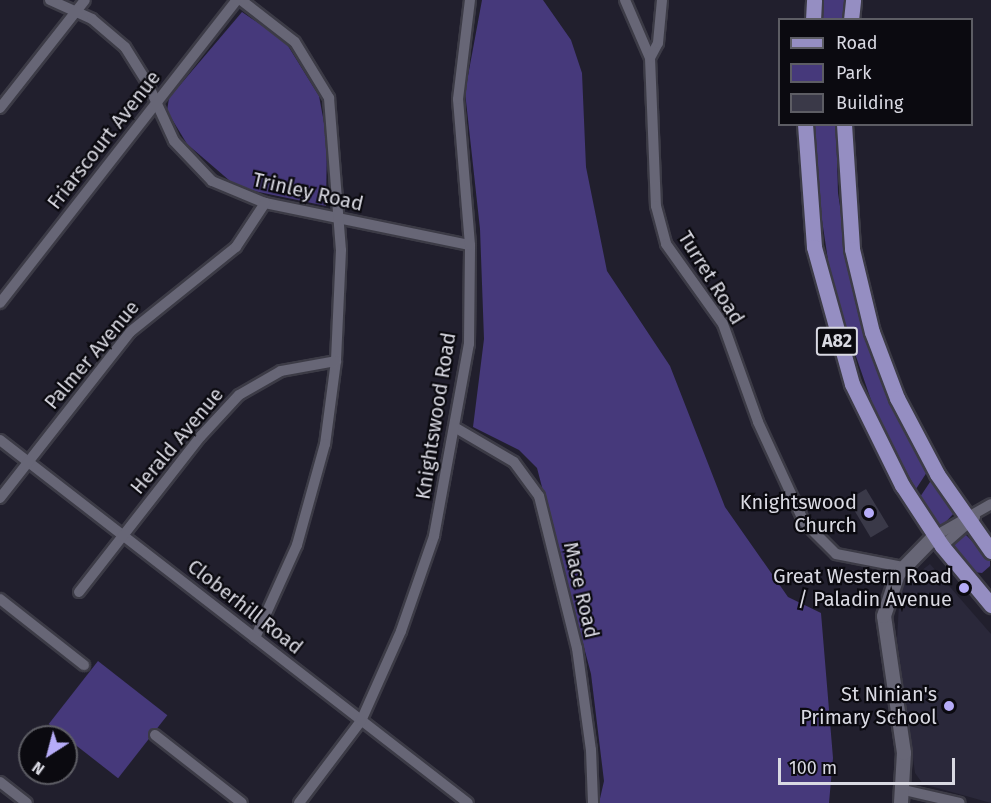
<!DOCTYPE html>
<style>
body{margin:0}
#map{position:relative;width:991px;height:803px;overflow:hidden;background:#211f2d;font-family:"Fira Sans",sans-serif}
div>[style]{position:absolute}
.built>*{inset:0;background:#2a283a}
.green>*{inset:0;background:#46397b;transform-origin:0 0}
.building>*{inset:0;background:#3a3948;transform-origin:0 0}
.roads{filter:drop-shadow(2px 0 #3c3b46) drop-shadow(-2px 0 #3c3b46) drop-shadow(0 2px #3c3b46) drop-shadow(0 -2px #3c3b46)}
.minor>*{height:10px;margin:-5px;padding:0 5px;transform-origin:5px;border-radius:5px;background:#676676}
.tertiary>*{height:14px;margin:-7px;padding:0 7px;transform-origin:7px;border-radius:7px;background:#676676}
.primary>*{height:15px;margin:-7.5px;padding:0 7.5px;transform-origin:7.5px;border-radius:7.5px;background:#958ec2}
.dots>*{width:16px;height:16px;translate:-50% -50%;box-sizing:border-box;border:3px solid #0b0a10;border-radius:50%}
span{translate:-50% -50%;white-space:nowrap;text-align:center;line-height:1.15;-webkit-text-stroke:4.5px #0b0a10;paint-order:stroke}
.shield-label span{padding:2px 4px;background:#0b0a10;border:2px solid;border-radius:4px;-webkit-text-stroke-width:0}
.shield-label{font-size:18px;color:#d9d9e2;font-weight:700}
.street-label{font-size:20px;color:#d9d9e2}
.poi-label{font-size:20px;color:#d9d9e2}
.right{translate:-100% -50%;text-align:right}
.legend{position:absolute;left:778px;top:18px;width:195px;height:108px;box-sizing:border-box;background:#0b0a10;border:2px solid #5d5d64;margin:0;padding:8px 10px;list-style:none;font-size:18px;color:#d9d9e2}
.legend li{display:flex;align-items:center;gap:12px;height:30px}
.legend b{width:30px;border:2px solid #5d5d64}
.north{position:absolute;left:18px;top:725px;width:60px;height:60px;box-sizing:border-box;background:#0b0a10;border:2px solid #5d5d64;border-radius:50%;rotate:216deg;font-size:16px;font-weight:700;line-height:24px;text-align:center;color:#d9d9e2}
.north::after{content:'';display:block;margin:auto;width:21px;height:27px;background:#b6acf8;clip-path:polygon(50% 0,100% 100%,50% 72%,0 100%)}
.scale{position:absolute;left:778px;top:758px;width:177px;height:27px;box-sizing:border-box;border:3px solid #d9d9e2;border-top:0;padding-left:8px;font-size:18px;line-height:21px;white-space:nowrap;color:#d9d9e2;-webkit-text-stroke:4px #0b0a10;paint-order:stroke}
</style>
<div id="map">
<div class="built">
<div style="clip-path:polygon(930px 564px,991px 634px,991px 803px,923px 784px,915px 773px,897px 639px,900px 587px)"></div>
</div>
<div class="green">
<div style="clip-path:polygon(482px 0,543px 0,571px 40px,582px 73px,586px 167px,607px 271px,670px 366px,725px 507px,788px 597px,821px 613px,833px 758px,829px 803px,599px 803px,604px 781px,591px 674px,537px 468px,519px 450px,473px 427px,484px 339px,480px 229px,465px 92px)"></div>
<div style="clip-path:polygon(824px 0,846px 0,844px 19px,822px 20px)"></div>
<div style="clip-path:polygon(242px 12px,285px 41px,319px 96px,327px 139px,326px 206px,249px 190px,230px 181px,187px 144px,167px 111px,169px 98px)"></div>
<div style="clip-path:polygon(814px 125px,836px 125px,838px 193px,850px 273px,889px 397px,927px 472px,916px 489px,879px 423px,832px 287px,816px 180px)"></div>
<div style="clip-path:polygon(932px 479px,954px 513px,943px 525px,937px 524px,920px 497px)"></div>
<div style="clip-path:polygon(964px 533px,990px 559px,990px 566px,982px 573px,973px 572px,953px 547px)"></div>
<div style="left:98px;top:661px;width:88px;height:80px;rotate:38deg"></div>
</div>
<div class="building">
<div style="left:866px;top:489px;width:44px;height:21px;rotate:59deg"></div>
</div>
<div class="roads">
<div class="minor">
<div style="left:50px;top:0;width:46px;rotate:24.3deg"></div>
<div style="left:92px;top:19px;width:43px;rotate:40.3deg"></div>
<div style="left:125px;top:47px;width:39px;rotate:58deg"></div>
<div style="left:146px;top:80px;width:67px;rotate:65.3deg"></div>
<div style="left:174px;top:141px;width:55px;rotate:46.5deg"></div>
<div style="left:212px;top:181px;width:57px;rotate:22.5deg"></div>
<div style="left:265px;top:203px;width:209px;rotate:11.6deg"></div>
<div style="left:241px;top:0;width:68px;rotate:37.9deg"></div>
<div style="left:295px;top:42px;width:66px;rotate:58.7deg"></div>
<div style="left:329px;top:98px;width:152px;rotate:85.5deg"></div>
<div style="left:341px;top:250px;width:111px;rotate:92.6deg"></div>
<div style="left:336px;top:361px;width:84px;rotate:97.5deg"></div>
<div style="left:325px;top:444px;width:105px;rotate:105.5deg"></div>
<div style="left:297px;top:545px;width:102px;rotate:114.3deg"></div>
<div style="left:625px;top:0;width:63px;rotate:66.7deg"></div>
<div style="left:650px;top:58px;width:148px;rotate:87.7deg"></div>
<div style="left:656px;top:206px;width:39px;rotate:75deg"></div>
<div style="left:666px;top:244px;width:98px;rotate:54.5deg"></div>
<div style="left:723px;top:324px;width:104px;rotate:70.3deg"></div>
<div style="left:758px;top:422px;width:110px;rotate:65.3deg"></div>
<div style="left:804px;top:522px;width:45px;rotate:45deg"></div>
<div style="left:836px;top:554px;width:68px;rotate:11deg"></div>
<div style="left:650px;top:58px;width:17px;rotate:-62deg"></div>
<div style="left:658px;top:43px;width:43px;rotate:-84.7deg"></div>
<div style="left:0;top:108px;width:137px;rotate:-51.8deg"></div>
<div style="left:0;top:303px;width:385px;rotate:-52deg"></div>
<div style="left:456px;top:428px;width:67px;rotate:30.4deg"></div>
<div style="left:514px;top:462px;width:42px;rotate:53.7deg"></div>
<div style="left:539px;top:496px;width:157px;rotate:76deg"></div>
<div style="left:577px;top:648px;width:103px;rotate:82.2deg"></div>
<div style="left:591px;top:750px;width:53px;rotate:87.8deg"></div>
<div style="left:0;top:440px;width:592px;rotate:37.8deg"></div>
<div style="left:0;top:498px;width:211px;rotate:-51.9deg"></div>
<div style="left:130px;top:332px;width:136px;rotate:-38.7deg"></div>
<div style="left:236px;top:247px;width:53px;rotate:-56.6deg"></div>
<div style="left:935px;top:536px;width:64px;rotate:-29.7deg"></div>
<div style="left:942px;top:546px;width:44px;rotate:-41.3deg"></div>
<div style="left:79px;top:592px;width:198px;rotate:-52deg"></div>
<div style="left:201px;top:436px;width:56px;rotate:-47.2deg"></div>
<div style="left:239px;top:395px;width:48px;rotate:-29.7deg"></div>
<div style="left:281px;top:371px;width:56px;rotate:-10.3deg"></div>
<div style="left:0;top:599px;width:107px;rotate:38.2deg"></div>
<div style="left:155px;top:735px;width:110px;rotate:38deg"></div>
<div style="left:0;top:782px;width:34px;rotate:38deg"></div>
<div style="left:904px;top:790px;width:57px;rotate:13.1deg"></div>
<div style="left:299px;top:803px;width:103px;rotate:-52.9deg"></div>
<div style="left:361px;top:721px;width:98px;rotate:-66deg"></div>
<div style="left:401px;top:631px;width:101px;rotate:-70.8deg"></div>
<div style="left:434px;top:536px;width:195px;rotate:-79.7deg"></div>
<div style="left:469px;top:344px;width:99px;rotate:-89.4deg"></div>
<div style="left:470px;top:245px;width:146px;rotate:-94.7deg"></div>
<div style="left:458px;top:99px;width:100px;rotate:-83.1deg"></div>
</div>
<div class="tertiary">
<div style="left:901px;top:803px;width:50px;rotate:-86.6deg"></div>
<div style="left:904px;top:753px;width:138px;rotate:-98.3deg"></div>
<div style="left:884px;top:616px;width:44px;rotate:-71.6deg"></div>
<div style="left:898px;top:574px;width:53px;rotate:-45.8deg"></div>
</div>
<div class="primary">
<div style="left:813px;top:20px;width:20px;rotate:-87deg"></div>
<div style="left:851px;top:20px;width:20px;rotate:-84deg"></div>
<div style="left:805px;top:124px;width:123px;rotate:85.8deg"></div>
<div style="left:814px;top:247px;width:142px;rotate:74.5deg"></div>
<div style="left:852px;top:384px;width:113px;rotate:63.7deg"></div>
<div style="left:902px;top:485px;width:73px;rotate:56.7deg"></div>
<div style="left:942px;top:546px;width:77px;rotate:50.3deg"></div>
<div style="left:844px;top:124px;width:125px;rotate:86.3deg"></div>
<div style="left:852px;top:249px;width:85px;rotate:76.5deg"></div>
<div style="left:872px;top:332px;width:71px;rotate:69.3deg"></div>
<div style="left:897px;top:398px;width:86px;rotate:62.2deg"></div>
<div style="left:937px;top:474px;width:94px;rotate:55deg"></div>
</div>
</div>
<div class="dots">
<div style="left:869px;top:513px;background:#b6acf8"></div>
<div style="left:964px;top:588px;background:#b6acf8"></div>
<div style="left:949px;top:706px;background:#b6acf8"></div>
</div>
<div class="shield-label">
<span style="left:837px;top:341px">A82</span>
</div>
<div class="street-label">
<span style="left:104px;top:140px;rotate:-52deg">Friarscourt Avenue</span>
<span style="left:308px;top:192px;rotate:13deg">Trinley Road</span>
<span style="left:711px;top:278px;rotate:58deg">Turret Road</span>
<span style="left:92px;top:355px;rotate:-50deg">Palmer Avenue</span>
<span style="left:436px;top:416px;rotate:-81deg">Knightswood Road</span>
<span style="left:177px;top:441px;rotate:-50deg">Herald Avenue</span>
<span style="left:581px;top:590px;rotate:77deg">Mace Road</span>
<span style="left:245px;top:607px;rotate:38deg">Cloberhill Road</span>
</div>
<div class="poi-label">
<span class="right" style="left:857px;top:514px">Knightswood<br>Church</span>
<span class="right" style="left:952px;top:588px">Great Western Road<br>/ Paladin Avenue</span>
<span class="right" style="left:937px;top:706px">St Ninian's<br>Primary School</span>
</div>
<ul class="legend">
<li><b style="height:8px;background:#958ec2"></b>Road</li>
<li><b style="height:16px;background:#46397b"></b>Park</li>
<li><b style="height:16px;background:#3a3948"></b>Building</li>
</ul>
<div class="north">N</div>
<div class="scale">100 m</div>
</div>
